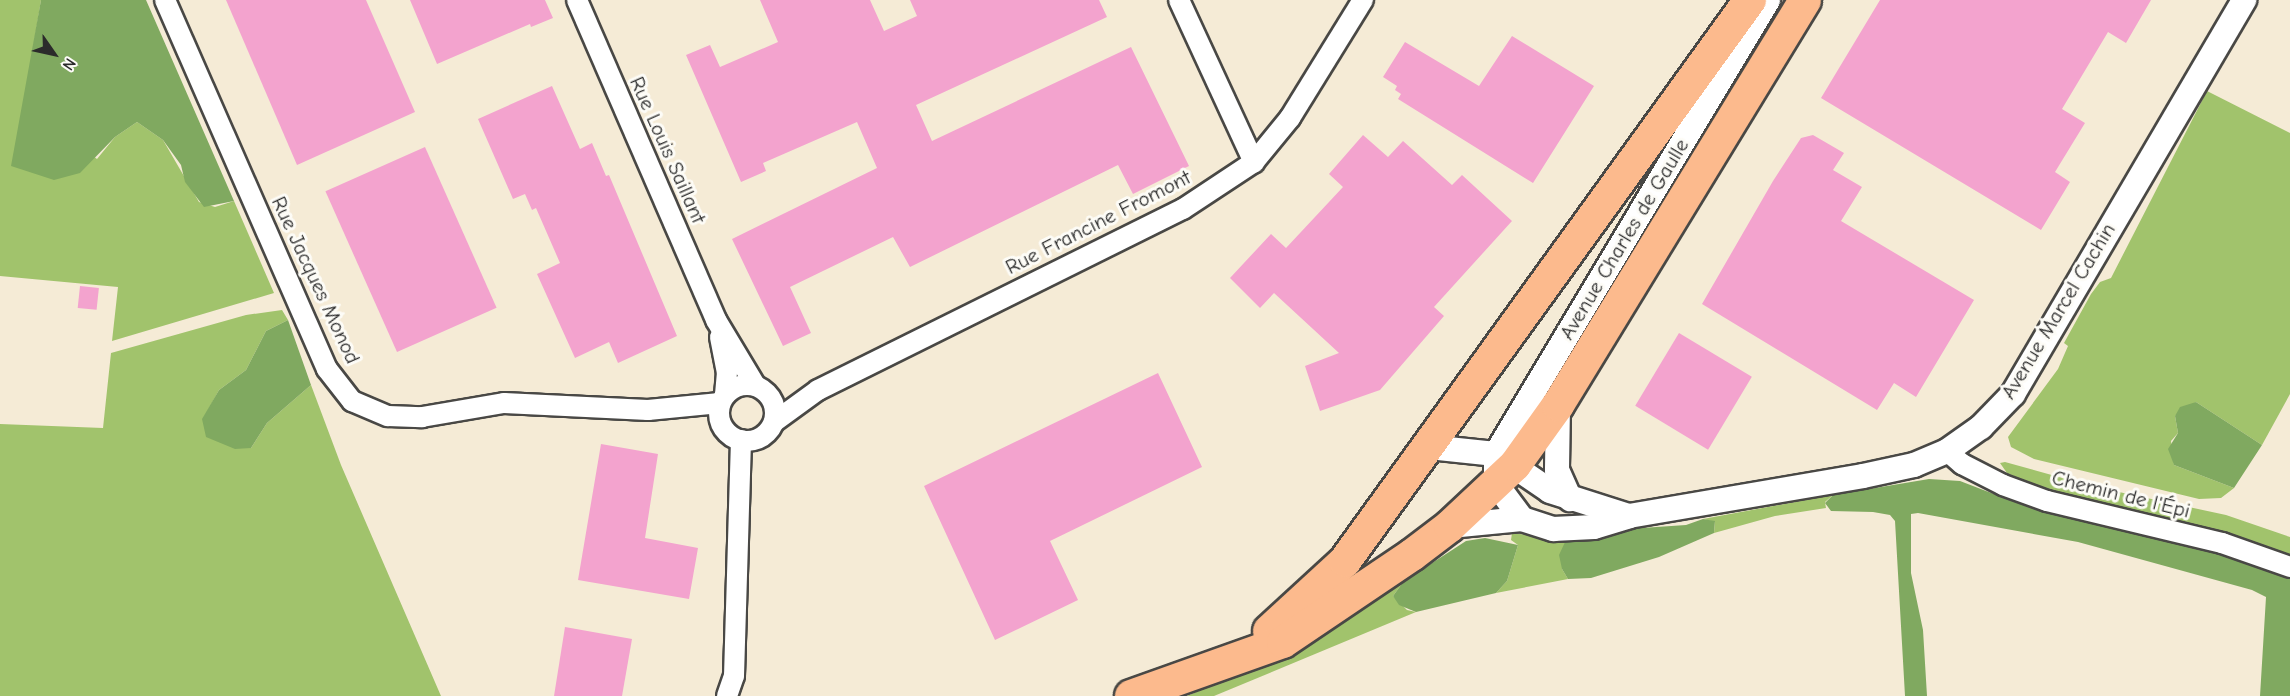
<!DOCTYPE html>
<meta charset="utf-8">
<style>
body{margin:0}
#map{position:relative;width:2290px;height:696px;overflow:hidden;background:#f5ebd6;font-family:"Comic Neue",sans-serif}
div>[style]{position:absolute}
.green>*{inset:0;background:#a1c36c}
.forest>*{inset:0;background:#80a960}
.building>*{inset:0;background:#f3a3ce;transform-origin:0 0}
.roads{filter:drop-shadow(2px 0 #494845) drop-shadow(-2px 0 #494845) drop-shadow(0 2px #494845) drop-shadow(0 -2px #494845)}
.minor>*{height:20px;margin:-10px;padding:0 10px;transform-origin:10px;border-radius:10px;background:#fff}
.minor>.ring{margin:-10px;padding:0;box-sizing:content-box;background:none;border:20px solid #fff;border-radius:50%}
.tertiary>*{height:24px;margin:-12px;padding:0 12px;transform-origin:12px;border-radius:12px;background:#fff}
.primary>*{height:32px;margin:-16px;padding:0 16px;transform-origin:16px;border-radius:16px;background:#fcba8d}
span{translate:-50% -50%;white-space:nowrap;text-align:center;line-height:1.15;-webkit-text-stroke:6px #fdfcf7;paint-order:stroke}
.street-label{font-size:21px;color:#2b2b2b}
.north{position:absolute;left:24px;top:24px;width:60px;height:60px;-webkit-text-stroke:4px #fdfcf7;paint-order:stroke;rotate:124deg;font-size:16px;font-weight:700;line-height:24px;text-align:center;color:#2b2b2b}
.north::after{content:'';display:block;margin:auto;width:21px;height:27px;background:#2b2b2b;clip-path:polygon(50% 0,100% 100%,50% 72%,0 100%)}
</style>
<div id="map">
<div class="green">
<div style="clip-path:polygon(0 0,41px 0,24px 104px,97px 159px,115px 137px,137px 122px,163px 140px,199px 202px,215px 207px,234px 201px,274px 293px,112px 341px,118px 287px,0 276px)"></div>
<div style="clip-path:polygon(2207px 91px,2290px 133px,2290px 394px,2262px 445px,2196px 402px,2175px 416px,2178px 433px,2171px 441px,2174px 465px,2234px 488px,2221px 498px,2199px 499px,2034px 459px,2011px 447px,2008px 437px,2058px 369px,2068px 346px,2064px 343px,2091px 294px,2100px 282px,2111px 278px)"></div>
<div style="clip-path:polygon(282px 310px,288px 320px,266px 331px,246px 370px,219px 390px,203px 419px,251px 448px,267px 423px,311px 385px,341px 465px,441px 696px,0 696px,0 424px,103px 428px,111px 353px,246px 315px)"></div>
<div style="clip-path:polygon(2005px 462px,2091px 486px,2226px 515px,2290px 537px,2290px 556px,2225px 533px,2041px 488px,2007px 473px,2000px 463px)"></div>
<div style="clip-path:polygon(1833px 495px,1825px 502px,1826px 508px,1775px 516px,1714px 533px,1715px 522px,1703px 519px)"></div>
<div style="clip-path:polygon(1512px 533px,1566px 540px,1562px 569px,1568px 579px,1496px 593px,1507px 581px,1518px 545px,1511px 540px)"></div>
<div style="clip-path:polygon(1414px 567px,1393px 596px,1407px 610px,1416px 612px,1214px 696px,1187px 696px,1293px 651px)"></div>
</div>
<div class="forest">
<div style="clip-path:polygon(41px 0,146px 0,234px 201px,204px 207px,185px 182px,181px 165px,163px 140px,137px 122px,115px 137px,80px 173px,54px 180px,11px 166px)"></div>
<div style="clip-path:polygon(288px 320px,311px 385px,267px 423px,251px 448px,235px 449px,206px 437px,202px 419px,219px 390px,246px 370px,266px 331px)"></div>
<div style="clip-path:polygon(2196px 402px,2262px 445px,2234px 488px,2174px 465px,2168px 449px,2178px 433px,2175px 416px,2180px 407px)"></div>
<div style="clip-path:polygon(1929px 479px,1960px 481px,2012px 501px,2073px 518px,2198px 544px,2290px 575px,2290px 696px,2260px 696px,2266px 597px,2252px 590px,2078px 542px,1918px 513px,1911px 514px,1911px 573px,1923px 630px,1927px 696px,1905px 696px,1895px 521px,1890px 515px,1873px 512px,1831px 511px,1825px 503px,1833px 495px)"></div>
<div style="clip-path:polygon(1703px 519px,1715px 521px,1714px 533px,1659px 557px,1591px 578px,1568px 579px,1562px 569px,1559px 555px,1566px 540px,1627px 529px,1686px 525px)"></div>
<div style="clip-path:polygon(1485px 538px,1518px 545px,1507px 581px,1496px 593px,1416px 612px,1399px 605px,1393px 596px,1414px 567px,1429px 565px,1466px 541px)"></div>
</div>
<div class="building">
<div style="clip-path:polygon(226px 0,366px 0,415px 112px,297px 165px)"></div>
<div style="clip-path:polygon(410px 0,545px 0,553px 18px,531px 27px,530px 24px,437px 64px)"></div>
<div style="clip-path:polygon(760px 0,870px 0,884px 31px,917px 16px,910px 0,1099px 0,1107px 17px,916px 105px,932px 141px,1131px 47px,1189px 166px,1133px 194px,1118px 165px,910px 267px,893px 237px,790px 287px,811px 333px,783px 346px,732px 239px,877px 168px,857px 122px,763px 163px,766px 171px,741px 182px,686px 55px,710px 45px,720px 67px,778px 42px)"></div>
<div style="clip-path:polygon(1880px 0,2151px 0,2126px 43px,2108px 32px,2062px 109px,2085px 123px,2055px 172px,2070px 182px,2041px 230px,1821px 98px)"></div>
<div style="clip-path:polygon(1512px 36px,1594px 86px,1533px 183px,1398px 99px,1401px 94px,1395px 90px,1397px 86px,1383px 77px,1405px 42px,1479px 86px)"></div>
<div style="clip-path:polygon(552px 86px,580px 149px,592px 143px,606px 176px,609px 175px,677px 336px,618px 363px,609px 342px,575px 358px,537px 274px,560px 263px,536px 208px,532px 210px,525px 194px,513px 199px,478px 119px)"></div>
<div style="clip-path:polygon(1363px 135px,1388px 157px,1403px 141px,1452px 185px,1462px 175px,1512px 221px,1434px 307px,1444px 316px,1380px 390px,1320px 411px,1305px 366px,1339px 353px,1274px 293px,1260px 308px,1230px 278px,1271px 234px,1286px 248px,1343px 187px,1329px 174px)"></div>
<div style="clip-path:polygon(1813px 135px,1844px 153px,1833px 170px,1862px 187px,1841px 221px,1974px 300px,1916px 397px,1894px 383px,1877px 410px,1702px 304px,1773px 181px,1801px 138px)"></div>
<div style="left:425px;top:147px;width:176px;height:109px;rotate:66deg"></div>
<div style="left:80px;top:286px;width:19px;height:22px;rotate:6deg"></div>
<div style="left:1679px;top:333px;width:85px;height:85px;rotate:31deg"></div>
<div style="clip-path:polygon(1158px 373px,1202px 467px,1050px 541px,1078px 600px,995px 640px,924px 486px)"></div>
<div style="clip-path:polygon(601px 444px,658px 454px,645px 538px,698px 548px,689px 599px,578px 580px)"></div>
<div style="clip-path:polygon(565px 627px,632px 639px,622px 696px,554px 696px)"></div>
</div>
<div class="roads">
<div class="minor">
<div style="left:165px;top:0;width:403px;rotate:66.3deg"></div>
<div style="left:327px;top:369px;width:41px;rotate:52deg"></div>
<div style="left:352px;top:401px;width:39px;rotate:23deg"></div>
<div style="left:388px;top:416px;width:34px;rotate:2deg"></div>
<div style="left:422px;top:417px;width:83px;rotate:-9.7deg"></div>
<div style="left:504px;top:403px;width:144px;rotate:2.8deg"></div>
<div style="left:648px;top:410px;width:72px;rotate:-5.6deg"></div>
<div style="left:577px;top:0;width:349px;rotate:66.5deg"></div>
<div style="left:716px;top:320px;width:76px;rotate:59deg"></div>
<div style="left:1179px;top:0;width:179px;rotate:65.2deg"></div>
<div style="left:720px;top:337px;width:36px;rotate:79deg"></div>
<div style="left:727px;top:372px;width:23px;rotate:95deg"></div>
<div class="ring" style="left:719px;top:385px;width:36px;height:36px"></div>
<div style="left:774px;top:422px;width:54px;rotate:-36deg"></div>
<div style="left:818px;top:390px;width:407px;rotate:-26.4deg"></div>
<div style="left:1183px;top:209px;width:85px;rotate:-33.5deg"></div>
<div style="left:1254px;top:162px;width:57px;rotate:-50.7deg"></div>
<div style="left:1290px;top:118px;width:139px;rotate:-58.3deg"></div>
<div style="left:1947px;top:451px;width:20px;rotate:41deg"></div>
<div style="left:1962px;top:464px;width:46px;rotate:27.1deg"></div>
<div style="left:2003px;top:485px;width:47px;rotate:20deg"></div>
<div style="left:2047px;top:501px;width:180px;rotate:13.5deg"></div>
<div style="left:2222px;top:543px;width:72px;rotate:19.4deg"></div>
<div style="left:727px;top:696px;width:21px;rotate:-71deg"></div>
<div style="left:734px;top:676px;width:236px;rotate:-88.3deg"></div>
</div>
<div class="tertiary">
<div style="left:1558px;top:405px;width:65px;rotate:90.9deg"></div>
<div style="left:1557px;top:470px;width:32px;rotate:66deg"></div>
<div style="left:1429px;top:447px;width:67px;rotate:6deg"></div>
<div style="left:1496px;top:454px;width:65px;rotate:34.4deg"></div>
<div style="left:1550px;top:491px;width:83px;rotate:17.6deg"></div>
<div style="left:1522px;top:519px;width:44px;rotate:-126.6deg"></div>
<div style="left:1496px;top:484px;width:30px;rotate:-90deg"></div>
<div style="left:1496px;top:454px;width:529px;rotate:-59.07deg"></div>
<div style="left:1450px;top:526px;width:72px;rotate:-5.6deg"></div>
<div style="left:1522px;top:519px;width:33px;rotate:18deg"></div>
<div style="left:1553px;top:529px;width:41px;rotate:-2.8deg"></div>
<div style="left:1594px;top:527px;width:37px;rotate:-17deg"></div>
<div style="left:1629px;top:516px;width:237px;rotate:-9.7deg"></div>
<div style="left:1863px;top:476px;width:52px;rotate:-12.2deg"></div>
<div style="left:1914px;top:465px;width:36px;rotate:-23deg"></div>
<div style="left:1947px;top:451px;width:42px;rotate:-35.2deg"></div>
<div style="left:1981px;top:427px;width:46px;rotate:-45.9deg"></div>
<div style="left:2013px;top:394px;width:457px;rotate:-59.6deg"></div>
</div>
<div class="primary">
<div style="left:1269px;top:631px;width:103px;rotate:-42.6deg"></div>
<div style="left:1345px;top:561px;width:692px;rotate:-54.17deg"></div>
<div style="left:1131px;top:696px;width:161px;rotate:-19.6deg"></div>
<div style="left:1283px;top:642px;width:156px;rotate:-34deg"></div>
<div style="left:1412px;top:555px;width:48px;rotate:-37.3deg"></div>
<div style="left:1450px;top:526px;width:89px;rotate:-43.2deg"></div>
<div style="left:1515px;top:465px;width:74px;rotate:-54.4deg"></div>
<div style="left:1558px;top:405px;width:474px;rotate:-58.6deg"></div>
</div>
</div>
<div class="street-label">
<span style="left:668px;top:150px;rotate:66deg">Rue Louis Saillant</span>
<span style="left:1098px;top:222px;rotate:-27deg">Rue Francine Fromont</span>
<span style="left:1624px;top:239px;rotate:-59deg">Avenue Charles de Gaulle</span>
<span style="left:316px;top:280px;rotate:65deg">Rue Jacques Monod</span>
<span style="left:2058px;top:311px;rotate:-59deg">Avenue Marcel Cachin</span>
<span style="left:2121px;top:494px;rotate:14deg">Chemin de l'Épi</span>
</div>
<div class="north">N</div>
</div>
